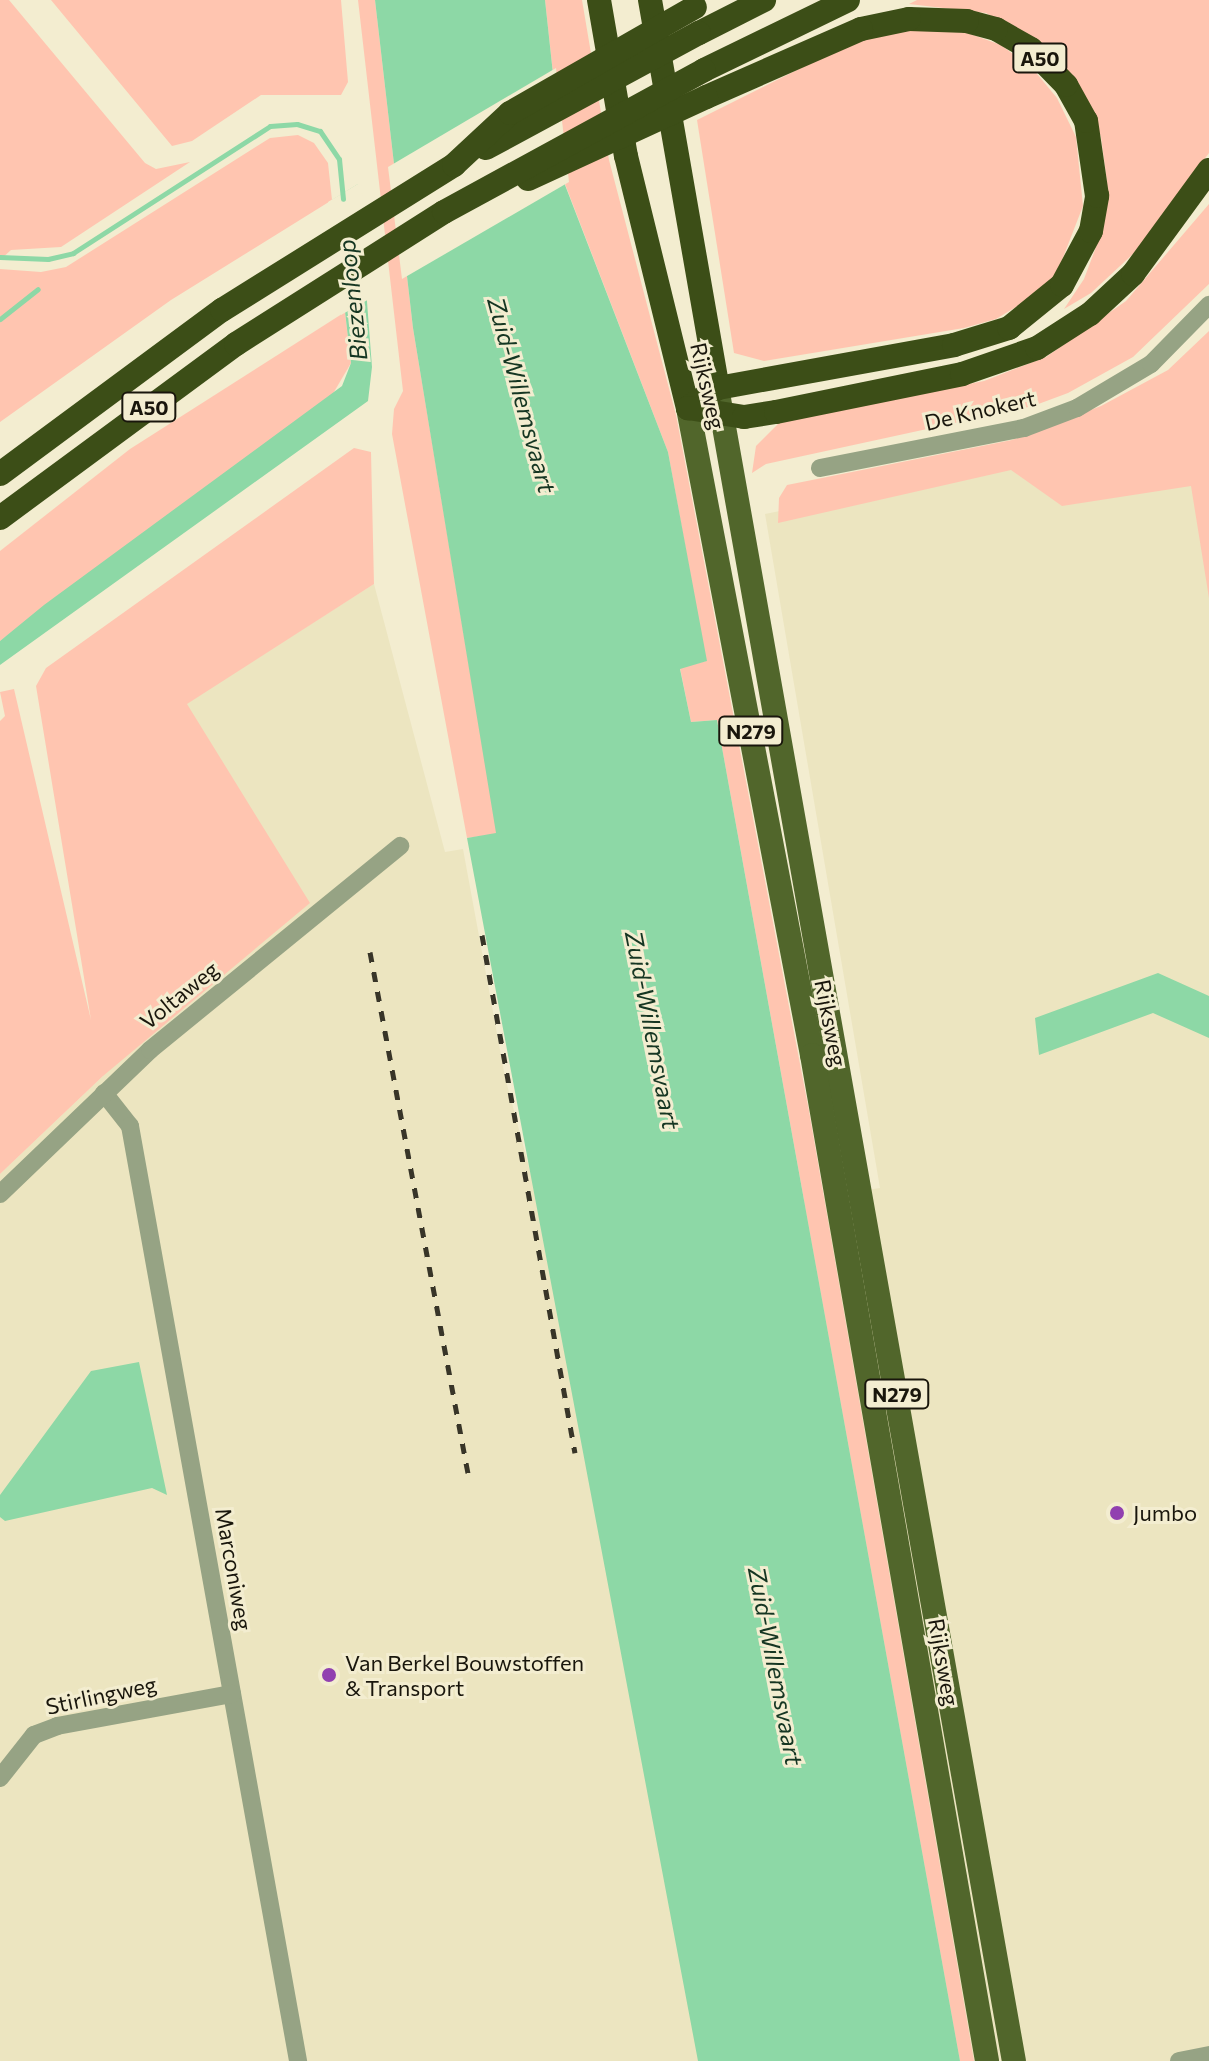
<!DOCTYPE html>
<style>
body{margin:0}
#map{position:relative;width:1209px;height:2061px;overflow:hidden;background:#f3edd0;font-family:Commissioner,sans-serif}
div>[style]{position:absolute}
.built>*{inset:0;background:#ece5c0}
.green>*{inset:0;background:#ffc5b0}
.water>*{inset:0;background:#8dd8a6}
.pier>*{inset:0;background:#f3edd0}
.stream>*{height:5px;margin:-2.5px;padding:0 2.5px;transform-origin:2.5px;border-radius:2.5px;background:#8dd8a6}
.minor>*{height:18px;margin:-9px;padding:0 9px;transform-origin:9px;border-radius:9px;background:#96a384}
.major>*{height:24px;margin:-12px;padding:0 12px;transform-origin:12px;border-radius:12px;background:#51662b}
.highway>*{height:24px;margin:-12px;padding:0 12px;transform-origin:12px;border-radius:12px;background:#3c4e17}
.rail>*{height:5px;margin-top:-2.5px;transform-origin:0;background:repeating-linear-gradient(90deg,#383528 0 10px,transparent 0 20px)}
.highway-bridge>*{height:24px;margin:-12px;padding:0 12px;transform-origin:12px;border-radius:12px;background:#3c4e17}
.dots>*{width:22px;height:22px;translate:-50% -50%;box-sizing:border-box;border:4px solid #f3edd0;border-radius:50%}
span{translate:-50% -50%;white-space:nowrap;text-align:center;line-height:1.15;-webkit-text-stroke:6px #f3edd0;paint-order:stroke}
.shield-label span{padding:2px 6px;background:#f3edd0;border:2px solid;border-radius:6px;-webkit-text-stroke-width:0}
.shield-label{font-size:20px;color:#19160c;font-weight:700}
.street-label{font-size:22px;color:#19160c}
.poi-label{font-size:22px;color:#19160c}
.left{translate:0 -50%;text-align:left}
.water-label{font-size:24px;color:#153622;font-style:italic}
</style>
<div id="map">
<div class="built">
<div style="clip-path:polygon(1014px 464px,1209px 471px,1209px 2061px,0 2061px,0 1174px,103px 1076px,186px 703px,374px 584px,445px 852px,463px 849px,505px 1077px,572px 1329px,795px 1201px,880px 1188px,765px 514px)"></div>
</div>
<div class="green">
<div style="clip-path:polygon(0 0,9px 0,145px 163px,156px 169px,190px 162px,61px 247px,11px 250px,0 260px)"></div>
<div style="clip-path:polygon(51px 0,341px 0,348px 82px,341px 95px,261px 95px,192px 141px,172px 146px)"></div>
<div style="clip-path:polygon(358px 0,375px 0,413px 328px,497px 834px,467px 838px,392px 434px,394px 409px,403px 391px)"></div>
<div style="clip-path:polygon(545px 0,582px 0,609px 160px,676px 415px,809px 1111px,974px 2061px,960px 2061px,717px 720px,691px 722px,680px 668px,706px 661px,668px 452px,565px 184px)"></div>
<div style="clip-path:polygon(917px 0,1209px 0,1209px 153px,1134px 253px,1091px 293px,1064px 309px,1084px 279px,1098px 242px,1107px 182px,1101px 137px,1088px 101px,1035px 40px,986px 13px,909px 4px)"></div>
<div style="clip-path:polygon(928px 27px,962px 31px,1001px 45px,1033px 69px,1057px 98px,1076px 137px,1083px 206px,1057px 273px,1031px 298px,996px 319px,964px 328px,764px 361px,734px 353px,697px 120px,869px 34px)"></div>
<div style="clip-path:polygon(298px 135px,314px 143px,328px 163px,332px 200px,171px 300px,0 422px,0 269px,41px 272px,66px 267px,270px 138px)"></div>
<div style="clip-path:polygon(1209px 204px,1209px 284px,1133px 357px,1068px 393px,1033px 406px,766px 464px,752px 473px,756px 446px,781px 421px,984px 381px,1046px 357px,1126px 301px)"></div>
<div style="clip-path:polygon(345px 312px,351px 363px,331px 397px,0 641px,0 551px,130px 449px)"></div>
<div style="clip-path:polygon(1209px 331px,1209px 598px,1191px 486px,1062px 506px,1011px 470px,778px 523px,779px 498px,787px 485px,1012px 440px,1101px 406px,1168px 370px)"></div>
<div style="clip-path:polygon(354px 448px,371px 452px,374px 584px,187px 704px,310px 903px,103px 1076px,0 1174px,0 721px,5px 716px,0 692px,14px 689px,91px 1020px,36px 686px,46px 668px)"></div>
</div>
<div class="water">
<div style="clip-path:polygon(375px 0,545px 0,565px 185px,668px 452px,707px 661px,680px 669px,691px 722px,717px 720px,960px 2061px,698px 2061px,467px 838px,496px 833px,413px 328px)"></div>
<div style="clip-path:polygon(358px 184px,372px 367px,368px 401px,0 665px,0 641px,44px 605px,342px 386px,351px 363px,332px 200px)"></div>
<div style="clip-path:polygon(1158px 973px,1209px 996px,1209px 1038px,1153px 1013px,1039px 1055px,1035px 1018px)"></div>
<div style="clip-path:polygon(139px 1362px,167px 1495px,152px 1488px,5px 1521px,0 1517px,0 1495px,91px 1371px)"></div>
</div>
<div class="pier">
<div style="clip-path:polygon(556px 68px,569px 182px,402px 279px,388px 167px)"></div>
<div style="clip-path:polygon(361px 182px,371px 298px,341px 315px,328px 202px)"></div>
</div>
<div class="stream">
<div style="left:0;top:257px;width:48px;rotate:2.4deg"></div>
<div style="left:48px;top:259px;width:26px;rotate:-13deg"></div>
<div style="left:73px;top:253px;width:234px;rotate:-32.8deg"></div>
<div style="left:270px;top:126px;width:27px;rotate:-4deg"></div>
<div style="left:297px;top:124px;width:24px;rotate:17deg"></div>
<div style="left:320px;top:131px;width:34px;rotate:56deg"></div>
<div style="left:339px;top:159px;width:40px;rotate:84.3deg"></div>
<div style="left:0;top:319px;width:48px;rotate:-38.3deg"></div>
</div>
<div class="minor">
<div style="left:820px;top:468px;width:208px;rotate:-11.1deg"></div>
<div style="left:1024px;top:428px;width:57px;rotate:-20.7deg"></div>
<div style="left:1077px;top:408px;width:86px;rotate:-30.7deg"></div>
<div style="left:1151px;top:364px;width:83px;rotate:-45.5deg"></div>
<div style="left:104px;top:1093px;width:42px;rotate:51.8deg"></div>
<div style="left:130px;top:1126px;width:950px;rotate:79.81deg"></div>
<div style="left:0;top:1194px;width:208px;rotate:-43.8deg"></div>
<div style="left:150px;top:1050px;width:323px;rotate:-39.2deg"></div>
<div style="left:0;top:1778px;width:55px;rotate:-51.7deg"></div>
<div style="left:34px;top:1735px;width:25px;rotate:-21deg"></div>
<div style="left:57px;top:1726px;width:178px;rotate:-10.4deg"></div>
<div style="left:1179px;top:2061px;width:31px;rotate:-11deg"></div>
</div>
<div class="major">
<div style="left:718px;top:393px;width:1694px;rotate:79.94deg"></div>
<div style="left:688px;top:408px;width:659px;rotate:79.15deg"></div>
<div style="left:812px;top:1055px;width:1021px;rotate:80.13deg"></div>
</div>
<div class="highway">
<div style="left:599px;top:0;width:158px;rotate:80.2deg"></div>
<div style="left:626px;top:156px;width:260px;rotate:76.2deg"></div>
<div style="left:650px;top:0;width:394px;rotate:80.1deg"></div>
<div style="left:699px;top:33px;width:73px;rotate:-26.9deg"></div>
<div style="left:704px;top:70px;width:160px;rotate:-25.9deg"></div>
<div style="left:688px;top:408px;width:36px;rotate:-34deg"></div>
<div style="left:718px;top:388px;width:240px;rotate:-10.3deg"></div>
<div style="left:954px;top:345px;width:58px;rotate:-17.2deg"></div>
<div style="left:1009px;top:328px;width:68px;rotate:-39.1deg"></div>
<div style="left:1062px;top:285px;width:61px;rotate:-61.8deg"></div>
<div style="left:1091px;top:231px;width:36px;rotate:-80deg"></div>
<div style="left:1097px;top:196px;width:76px;rotate:-98.3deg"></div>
<div style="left:1086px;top:121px;width:41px;rotate:-119.1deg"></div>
<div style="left:1066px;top:85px;width:50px;rotate:-134.2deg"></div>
<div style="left:1031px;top:49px;width:40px;rotate:-150.3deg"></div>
<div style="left:996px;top:29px;width:30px;rotate:-165deg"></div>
<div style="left:967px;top:21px;width:58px;rotate:-178deg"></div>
<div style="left:909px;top:19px;width:49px;rotate:168.2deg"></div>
<div style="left:861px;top:29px;width:169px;rotate:156.3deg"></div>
<div style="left:688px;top:408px;width:57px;rotate:9.1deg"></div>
<div style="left:744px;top:417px;width:32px;rotate:-9deg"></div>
<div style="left:776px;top:412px;width:190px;rotate:-11.5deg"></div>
<div style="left:962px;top:374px;width:79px;rotate:-19.1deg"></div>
<div style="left:1037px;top:348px;width:63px;rotate:-32.7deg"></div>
<div style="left:1090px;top:314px;width:59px;rotate:-42.9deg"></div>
<div style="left:1133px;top:274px;width:129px;rotate:-53.8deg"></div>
<div style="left:0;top:474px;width:276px;rotate:-36.5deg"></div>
<div style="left:222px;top:310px;width:274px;rotate:-32deg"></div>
<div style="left:0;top:518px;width:293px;rotate:-36.4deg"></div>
<div style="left:236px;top:344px;width:246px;rotate:-32.4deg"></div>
</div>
<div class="rail">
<div style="left:482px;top:935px;width:526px;rotate:79.82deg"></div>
<div style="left:370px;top:952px;width:530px;rotate:79.35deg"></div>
</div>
<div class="highway-bridge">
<div style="left:486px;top:148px;width:242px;rotate:-28.4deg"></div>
<div style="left:454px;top:165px;width:76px;rotate:-42.9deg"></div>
<div style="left:510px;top:113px;width:213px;rotate:-29.8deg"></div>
<div style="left:528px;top:179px;width:196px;rotate:-24.7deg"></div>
<div style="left:444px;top:212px;width:296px;rotate:-28.6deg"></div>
</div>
<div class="dots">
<div style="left:1117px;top:1513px;background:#9140b0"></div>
<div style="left:329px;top:1675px;background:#9140b0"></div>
</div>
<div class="shield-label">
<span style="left:1040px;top:58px">A50</span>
<span style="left:149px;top:407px">A50</span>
<span style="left:751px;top:731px">N279</span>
<span style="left:897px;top:1394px">N279</span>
</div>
<div class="street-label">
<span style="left:708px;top:386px;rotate:77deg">Rijksweg</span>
<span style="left:980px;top:410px;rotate:-13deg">De Knokert</span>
<span style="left:179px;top:995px;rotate:-39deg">Voltaweg</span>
<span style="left:831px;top:1023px;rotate:79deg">Rijksweg</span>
<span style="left:234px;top:1569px;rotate:80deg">Marconiweg</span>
<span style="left:944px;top:1662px;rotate:80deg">Rijksweg</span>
<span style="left:101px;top:1695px;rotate:-12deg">Stirlingweg</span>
</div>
<div class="poi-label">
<span class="left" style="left:1133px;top:1513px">Jumbo</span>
<span class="left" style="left:345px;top:1675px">Van Berkel Bouwstoffen<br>&amp; Transport</span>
</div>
<div class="water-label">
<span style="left:352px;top:300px;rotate:-96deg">Biezenloop</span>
<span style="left:522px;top:395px;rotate:75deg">Zuid-Willemsvaart</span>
<span style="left:653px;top:1030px;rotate:79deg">Zuid-Willemsvaart</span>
<span style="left:776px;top:1666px;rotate:79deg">Zuid-Willemsvaart</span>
</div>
</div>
